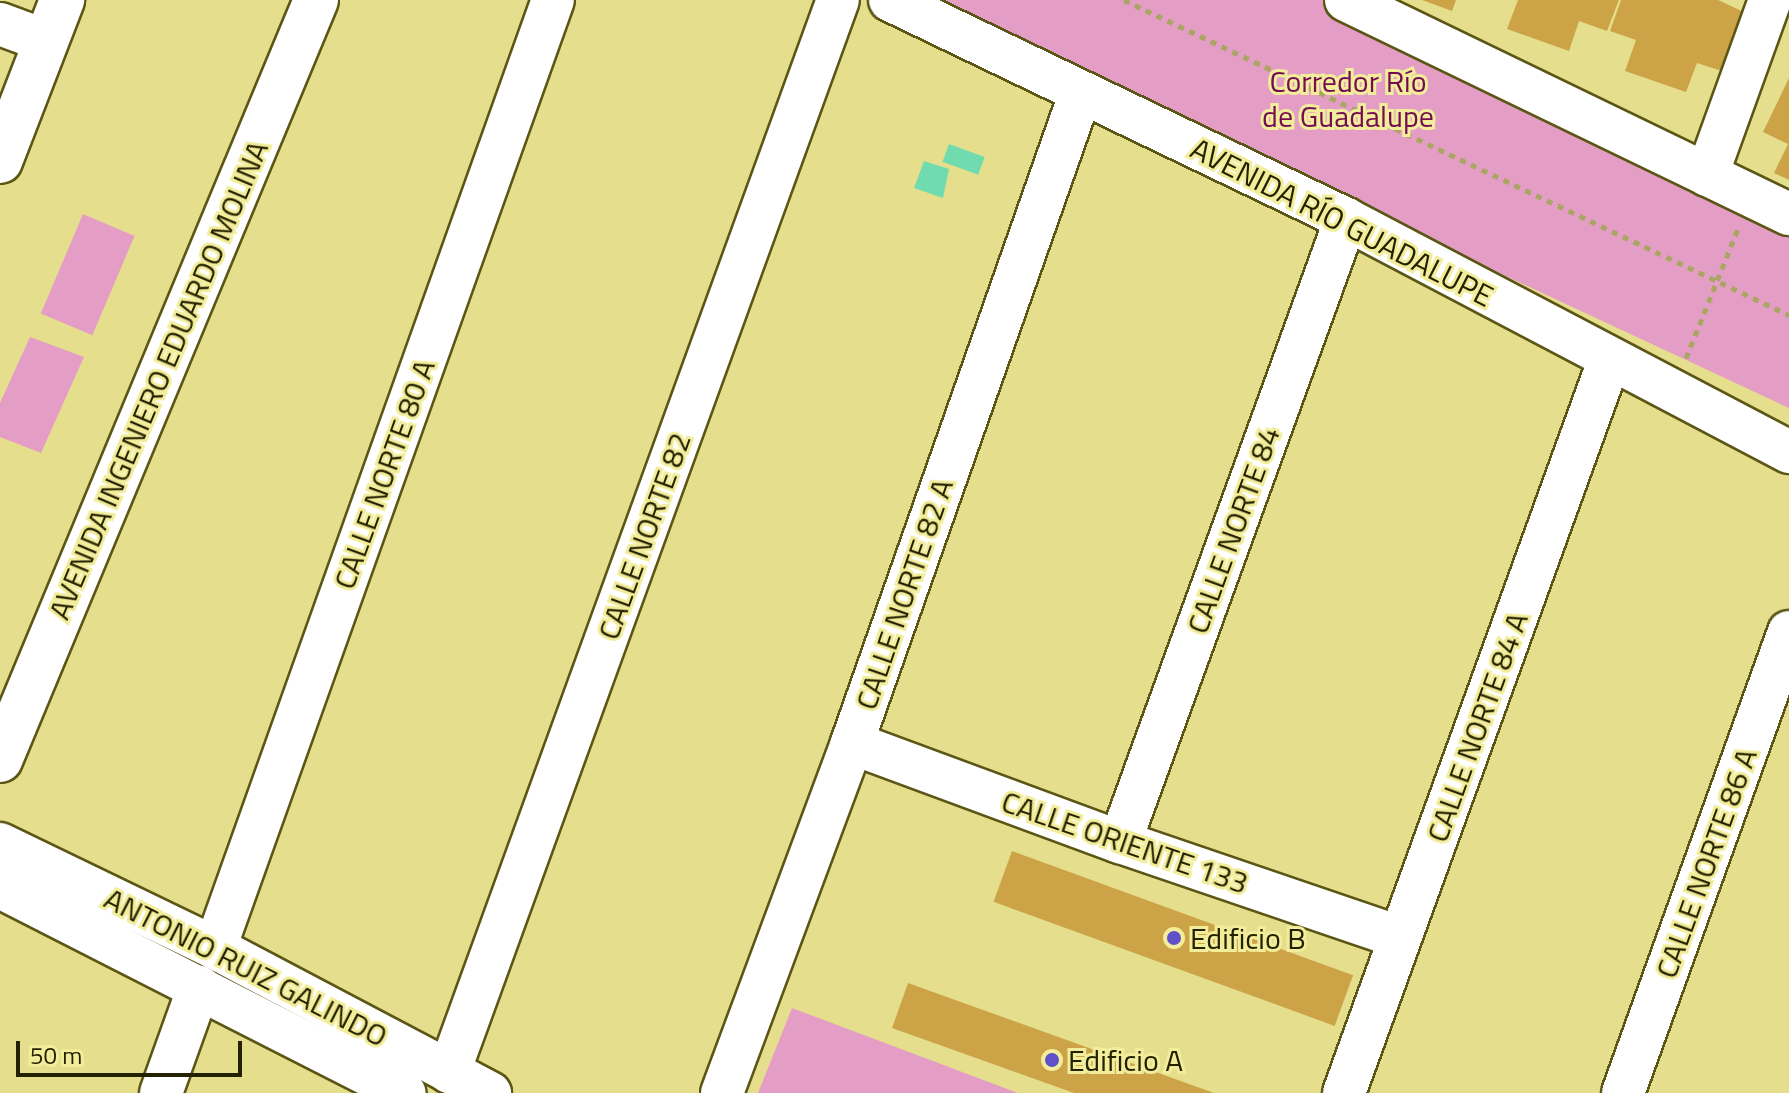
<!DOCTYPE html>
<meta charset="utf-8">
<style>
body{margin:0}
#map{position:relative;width:1789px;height:1093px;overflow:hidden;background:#e5df8d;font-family:"Titillium Web",sans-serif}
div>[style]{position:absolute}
.green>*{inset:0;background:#e49ec5;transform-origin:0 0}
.water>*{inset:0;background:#6fdbaf;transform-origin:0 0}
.building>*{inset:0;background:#cca346;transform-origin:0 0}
.path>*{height:5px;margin-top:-2.5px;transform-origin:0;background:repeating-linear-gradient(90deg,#aaa562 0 6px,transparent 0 12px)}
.roads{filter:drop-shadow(2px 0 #5b5615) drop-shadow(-2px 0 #5b5615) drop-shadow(0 2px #5b5615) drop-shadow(0 -2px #5b5615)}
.minor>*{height:42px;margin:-21px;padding:0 21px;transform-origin:21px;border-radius:21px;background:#fff}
.major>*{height:44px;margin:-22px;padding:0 22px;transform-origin:22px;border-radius:22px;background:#fff}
.dots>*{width:22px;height:22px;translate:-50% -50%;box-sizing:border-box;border:4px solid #f2ed9a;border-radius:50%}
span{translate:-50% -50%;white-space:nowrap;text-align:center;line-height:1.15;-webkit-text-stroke:6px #f2ed9a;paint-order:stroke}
.park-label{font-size:30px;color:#730c53}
.street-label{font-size:30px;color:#242100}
.poi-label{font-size:30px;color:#242100}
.left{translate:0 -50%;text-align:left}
.scale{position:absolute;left:16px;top:1041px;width:226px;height:36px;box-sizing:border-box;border:4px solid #242100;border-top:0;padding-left:10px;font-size:24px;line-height:28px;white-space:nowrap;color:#242100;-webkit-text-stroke:6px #f2ed9a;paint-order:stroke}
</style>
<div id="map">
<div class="green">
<div style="clip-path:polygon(913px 0,1363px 0,1789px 203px,1789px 408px)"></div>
<div style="left:83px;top:214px;width:56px;height:108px;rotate:23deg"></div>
<div style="clip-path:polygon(30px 337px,84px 357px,41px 453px,0 437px,0 403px)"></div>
<div style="clip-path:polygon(792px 1008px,1018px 1093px,758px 1093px)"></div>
</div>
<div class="water">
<div style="left:949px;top:144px;width:38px;height:19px;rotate:20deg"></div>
<div style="clip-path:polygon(924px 161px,949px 169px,943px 198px,914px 188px)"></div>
</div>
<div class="building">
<div style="clip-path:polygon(1422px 0,1456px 0,1452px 11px)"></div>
<div style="clip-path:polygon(1518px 0,1619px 0,1607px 31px,1579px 21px,1569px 51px,1507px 29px)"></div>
<div style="clip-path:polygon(1621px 0,1718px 0,1746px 13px,1725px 72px,1697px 63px,1686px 92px,1625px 71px,1636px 40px,1610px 31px)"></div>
<div style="clip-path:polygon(1789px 78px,1789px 180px,1774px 173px,1788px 144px,1763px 132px)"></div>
<div style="left:1012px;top:851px;width:363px;height:54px;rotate:20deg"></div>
<div style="clip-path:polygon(908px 983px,1214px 1093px,1074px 1093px,892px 1028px)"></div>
</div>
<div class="path">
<div style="left:1124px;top:0;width:736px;rotate:25.35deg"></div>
<div style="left:1686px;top:358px;width:142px;rotate:-68.1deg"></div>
</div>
<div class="roads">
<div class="minor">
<div style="left:890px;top:0;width:506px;rotate:25.65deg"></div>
<div style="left:1346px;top:219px;width:501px;rotate:27.74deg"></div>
<div style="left:1346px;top:0;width:492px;rotate:25.8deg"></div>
<div style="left:0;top:24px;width:49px;rotate:20.3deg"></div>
<div style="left:1707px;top:175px;width:186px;rotate:-70.2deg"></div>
<div style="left:852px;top:743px;width:286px;rotate:20.3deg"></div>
<div style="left:1120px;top:842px;width:295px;rotate:18.8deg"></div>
<div style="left:1120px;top:842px;width:663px;rotate:-70.06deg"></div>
<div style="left:0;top:844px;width:239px;rotate:25.8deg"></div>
<div style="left:215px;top:948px;width:311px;rotate:27.8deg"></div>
<div style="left:0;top:887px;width:454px;rotate:27deg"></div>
<div style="left:215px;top:948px;width:1006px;rotate:-70.38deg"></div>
<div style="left:449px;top:1072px;width:1140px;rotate:-70.06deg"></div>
<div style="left:161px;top:1093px;width:113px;rotate:-70.3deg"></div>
<div style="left:722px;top:1093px;width:373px;rotate:-69.6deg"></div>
<div style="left:852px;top:743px;width:690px;rotate:-70.62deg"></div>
<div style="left:1344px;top:1093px;width:778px;rotate:-70.1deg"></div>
<div style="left:1623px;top:1093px;width:490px;rotate:-70.2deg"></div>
</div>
<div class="major">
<div style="left:0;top:161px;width:173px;rotate:-68.9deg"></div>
<div style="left:0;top:760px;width:823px;rotate:-67.42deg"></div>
</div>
</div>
<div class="dots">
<div style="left:1174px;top:938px;background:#6250c9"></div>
<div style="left:1052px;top:1060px;background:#6250c9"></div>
</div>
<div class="park-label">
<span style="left:1348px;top:98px">Corredor Río<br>de Guadalupe</span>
</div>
<div class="street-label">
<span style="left:1342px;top:222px;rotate:27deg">AVENIDA RÍO GUADALUPE</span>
<span style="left:158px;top:380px;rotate:-67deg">AVENIDA INGENIERO EDUARDO MOLINA</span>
<span style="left:384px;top:474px;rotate:-70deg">CALLE NORTE 80 A</span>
<span style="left:1233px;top:530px;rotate:-70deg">CALLE NORTE 84</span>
<span style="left:644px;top:536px;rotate:-70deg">CALLE NORTE 82</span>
<span style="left:904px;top:594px;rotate:-71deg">CALLE NORTE 82 A</span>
<span style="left:1477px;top:727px;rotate:-70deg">CALLE NORTE 84 A</span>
<span style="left:1125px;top:842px;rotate:19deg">CALLE ORIENTE 133</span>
<span style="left:1706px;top:863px;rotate:-70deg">CALLE NORTE 86 A</span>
<span style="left:246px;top:967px;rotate:27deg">ANTONIO RUIZ GALINDO</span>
</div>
<div class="poi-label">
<span class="left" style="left:1190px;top:938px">Edificio B</span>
<span class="left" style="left:1068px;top:1060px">Edificio A</span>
</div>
<div class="scale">50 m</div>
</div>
